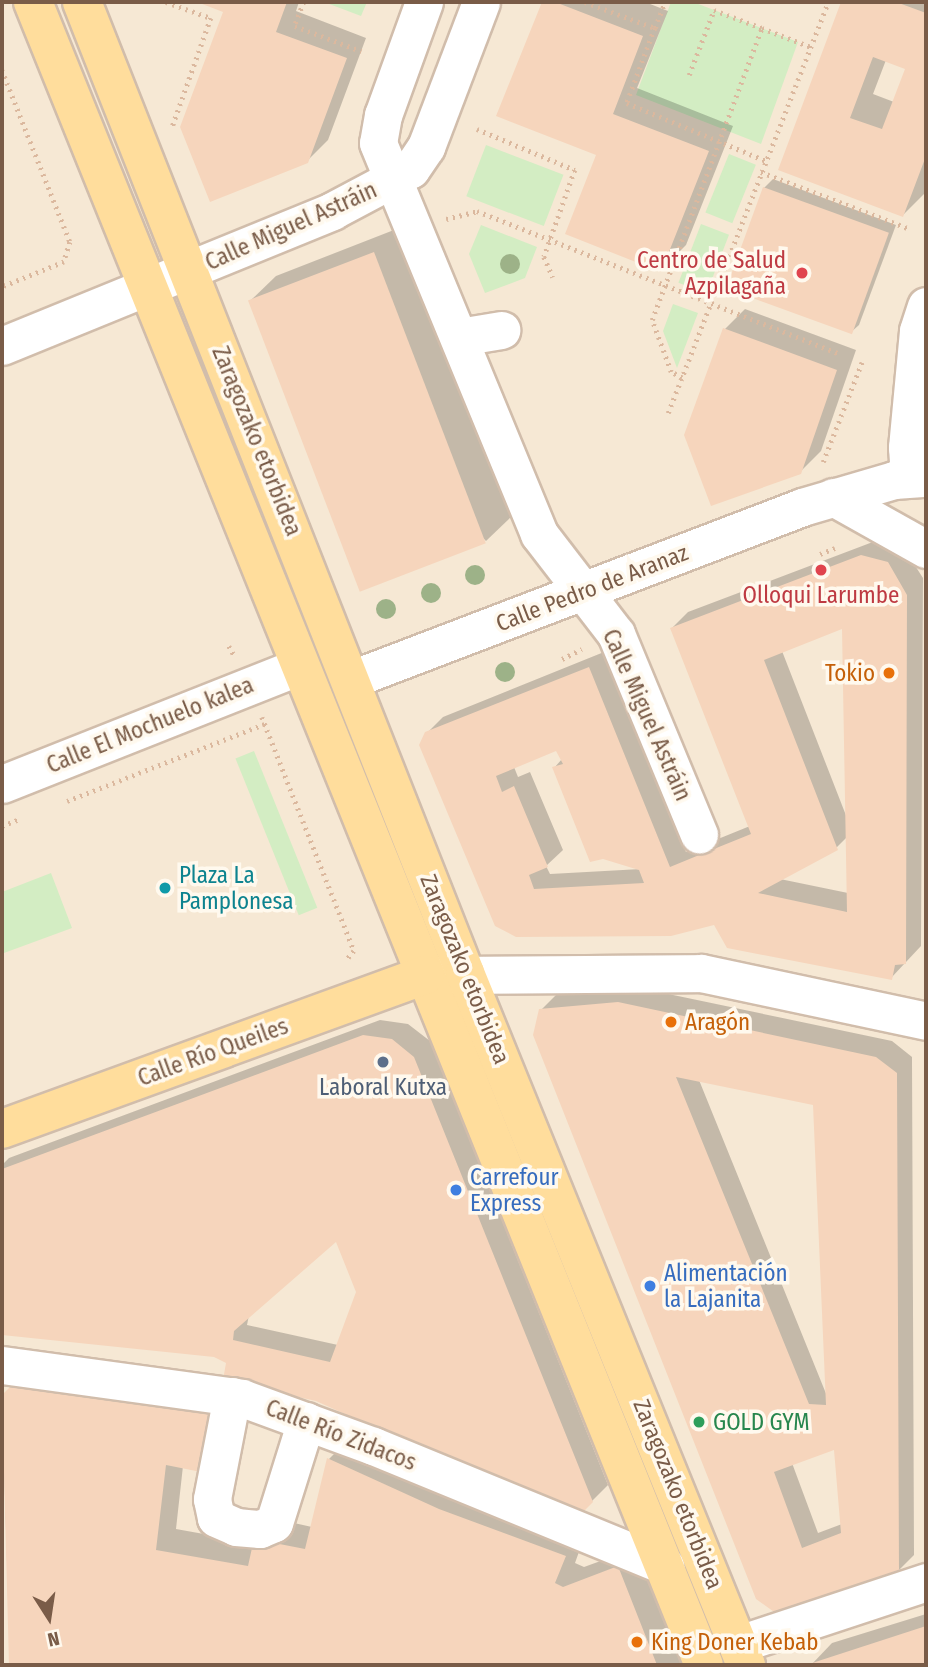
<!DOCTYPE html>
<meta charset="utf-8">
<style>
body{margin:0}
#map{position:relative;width:928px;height:1667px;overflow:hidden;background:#fef6e6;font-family:"Fira Sans Condensed",sans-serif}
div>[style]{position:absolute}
.residential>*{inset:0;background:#f6e8d4;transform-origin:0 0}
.green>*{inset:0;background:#d3edc3;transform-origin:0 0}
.shadow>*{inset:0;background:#0003}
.building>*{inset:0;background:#f6d5bc;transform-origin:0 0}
.path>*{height:4.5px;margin-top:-2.25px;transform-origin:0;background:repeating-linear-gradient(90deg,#dbb89e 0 2px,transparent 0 7px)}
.roads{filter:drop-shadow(2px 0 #d1bdab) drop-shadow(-2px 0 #d1bdab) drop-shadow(0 2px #d1bdab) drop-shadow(0 -2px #d1bdab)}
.minor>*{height:37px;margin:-18.5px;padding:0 18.5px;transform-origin:18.5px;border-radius:18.5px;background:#fff}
.major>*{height:38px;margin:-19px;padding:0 19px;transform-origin:19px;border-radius:19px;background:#ffdd9c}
.trees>*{width:20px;height:20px;margin:-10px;border-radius:50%;background:#9db288}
.dots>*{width:19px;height:19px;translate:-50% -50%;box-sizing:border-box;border:4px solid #fff9ee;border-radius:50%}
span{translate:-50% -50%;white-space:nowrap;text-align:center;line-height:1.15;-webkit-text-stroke:7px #fff9ee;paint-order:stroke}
.street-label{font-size:23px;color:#7a5c48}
.health-label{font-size:23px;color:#be3a42}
.right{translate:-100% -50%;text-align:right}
.food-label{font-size:23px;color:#c56008}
.left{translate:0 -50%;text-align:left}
.culture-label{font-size:23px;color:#0d838f}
.service-label{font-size:23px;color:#4e5e75}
.shop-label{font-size:23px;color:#366cbe}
.leisure-label{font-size:23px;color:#27864d}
.frame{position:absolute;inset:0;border:4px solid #7a5c48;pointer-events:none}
.north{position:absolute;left:14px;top:1583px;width:70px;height:70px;-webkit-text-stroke:5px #fff9ee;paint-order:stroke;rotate:168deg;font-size:19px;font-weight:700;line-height:28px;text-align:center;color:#7a5c48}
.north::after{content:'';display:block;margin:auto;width:24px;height:32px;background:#7a5c48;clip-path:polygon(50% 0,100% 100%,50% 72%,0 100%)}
</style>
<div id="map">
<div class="residential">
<div style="left:2px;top:2px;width:924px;height:1663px"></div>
</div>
<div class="green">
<div style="clip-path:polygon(324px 2px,367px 2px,361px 16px)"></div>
<div style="clip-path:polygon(671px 2px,693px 2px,798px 42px,761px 144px,636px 95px)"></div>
<div style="left:486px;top:145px;width:83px;height:55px;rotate:21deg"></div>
<div style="left:729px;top:154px;width:29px;height:63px;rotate:22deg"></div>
<div style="left:701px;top:224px;width:30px;height:63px;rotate:21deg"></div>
<div style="clip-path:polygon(481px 225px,537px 247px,525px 278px,485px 293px,469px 254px)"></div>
<div style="clip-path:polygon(673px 304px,698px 313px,677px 368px,663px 331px)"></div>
<div style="left:254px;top:751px;width:169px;height:20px;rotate:68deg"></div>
<div style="clip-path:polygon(51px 873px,72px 928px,4px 953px,2px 892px)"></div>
</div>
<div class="shadow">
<div style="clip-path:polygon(202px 2px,299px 2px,296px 11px,366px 38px,328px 140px,307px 161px,226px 11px)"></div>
<div style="clip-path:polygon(544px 2px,645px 2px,668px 11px,637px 88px,733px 126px,686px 245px,661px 270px,599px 154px,499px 115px)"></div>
<div style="clip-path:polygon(evenodd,843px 2px,926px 2px,926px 192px,903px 215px,780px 169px,843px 2px,886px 60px,907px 68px,894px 102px,873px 94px,886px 60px)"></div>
<div style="clip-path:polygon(773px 179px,896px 225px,859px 325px,850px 333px,764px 188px)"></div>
<div style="clip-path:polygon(399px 228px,512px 516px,486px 541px,250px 301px,276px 276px)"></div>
<div style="clip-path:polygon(745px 309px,856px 350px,821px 451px,800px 472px,725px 329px)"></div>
<div style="clip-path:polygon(evenodd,878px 540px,903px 547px,923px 578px,921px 946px,891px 978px,714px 923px,517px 935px,427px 733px,443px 717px,604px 652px,686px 852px,750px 826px,672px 628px,688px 612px,878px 540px,843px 627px,847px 818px,782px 651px,843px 627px,878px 540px,557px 748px,562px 759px,554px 768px,603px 858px,641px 869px,550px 874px,546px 866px,563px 850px,530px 772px,518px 777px,514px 767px,557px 748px,878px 540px,847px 837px,848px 893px,780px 879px,836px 848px,847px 837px)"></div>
<div style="clip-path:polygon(evenodd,635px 987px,892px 1041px,912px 1057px,914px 1555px,898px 1571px,777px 1612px,541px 1010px,557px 994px,635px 987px,699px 1080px,815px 1103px,827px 1396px,699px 1080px,635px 987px,835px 1448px,842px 1524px,818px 1533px,792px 1463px,835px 1448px)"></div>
<div style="clip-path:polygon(evenodd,380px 1020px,408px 1024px,430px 1041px,608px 1485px,584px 1509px,214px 1355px,2px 1333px,2px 1165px,9px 1158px,380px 1020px,336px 1239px,358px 1292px,338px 1345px,247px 1325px,249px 1315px,336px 1239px)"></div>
<div style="clip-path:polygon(21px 1378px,183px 1466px,176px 1529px,254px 1543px,276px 1519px,312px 1527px,329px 1459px,349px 1439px,585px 1535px,575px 1563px,584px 1567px,639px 1547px,686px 1665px,10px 1663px,2px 1397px)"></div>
<div style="clip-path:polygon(926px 1614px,926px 1665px,811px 1665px,832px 1643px)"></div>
</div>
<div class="building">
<div style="clip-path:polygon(197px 2px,287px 2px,276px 32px,347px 58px,308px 163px,210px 202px,180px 127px,223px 12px)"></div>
<div style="clip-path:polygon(542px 2px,555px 2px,643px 36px,613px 114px,709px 151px,661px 272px,565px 234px,596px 155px,496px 116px)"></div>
<div style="clip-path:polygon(evenodd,841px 2px,896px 2px,926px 13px,926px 156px,903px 217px,778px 170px,841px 2px,873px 57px,905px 69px,882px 129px,850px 118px,873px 57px)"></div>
<div style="left:763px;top:187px;width:134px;height:108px;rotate:20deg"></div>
<div style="left:374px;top:252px;width:312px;height:135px;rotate:69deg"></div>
<div style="clip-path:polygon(723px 328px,837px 370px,801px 474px,711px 506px,684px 435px)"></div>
<div style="clip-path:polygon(evenodd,861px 555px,888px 562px,907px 595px,906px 964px,895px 965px,892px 980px,727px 948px,714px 925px,671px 936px,516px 937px,495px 926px,419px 745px,425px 732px,589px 667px,670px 867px,704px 853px,751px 834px,670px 628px,861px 555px,842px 629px,847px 912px,758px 893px,838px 850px,764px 660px,842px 629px,861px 555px,556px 751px,563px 764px,552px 767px,590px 862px,603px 859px,639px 870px,644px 883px,534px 889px,529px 875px,548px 867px,514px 786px,502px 792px,496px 776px,556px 751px)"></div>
<div style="clip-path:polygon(evenodd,618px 1002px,876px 1057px,897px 1073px,899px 1572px,777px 1614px,756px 1599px,533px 1035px,539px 1009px,618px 1002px,676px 1077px,813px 1105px,826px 1405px,809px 1404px,676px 1077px,618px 1002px,834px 1450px,841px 1533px,802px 1548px,774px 1472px,834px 1450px)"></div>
<div style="clip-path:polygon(evenodd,363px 1035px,392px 1039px,414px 1057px,593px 1502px,584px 1511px,443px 1458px,316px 1401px,223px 1380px,226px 1363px,214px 1357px,2px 1335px,2px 1169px,363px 1035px,336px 1242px,356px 1292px,330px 1362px,233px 1340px,234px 1331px,336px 1242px)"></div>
<div style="clip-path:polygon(14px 1383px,223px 1412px,211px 1474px,166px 1465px,156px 1550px,248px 1566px,254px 1539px,305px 1549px,327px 1458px,439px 1509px,566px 1556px,555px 1583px,563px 1587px,618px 1566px,657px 1665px,9px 1665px,2px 1395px)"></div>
<div style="clip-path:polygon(926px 1626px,926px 1665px,806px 1665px)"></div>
</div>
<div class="path">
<div style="left:166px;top:2px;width:48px;rotate:19.6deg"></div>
<div style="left:211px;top:18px;width:117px;rotate:109.5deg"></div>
<div style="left:304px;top:2px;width:26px;rotate:111deg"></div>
<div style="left:295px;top:26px;width:71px;rotate:20.7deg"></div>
<div style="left:585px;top:2px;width:75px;rotate:20.4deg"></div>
<div style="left:655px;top:28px;width:28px;rotate:-69deg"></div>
<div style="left:655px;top:28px;width:80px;rotate:110.5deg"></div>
<div style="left:627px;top:103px;width:151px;rotate:22.6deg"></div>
<div style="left:2px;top:70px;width:185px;rotate:68.4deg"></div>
<div style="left:70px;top:242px;width:21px;rotate:107deg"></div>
<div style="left:64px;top:262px;width:67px;rotate:158deg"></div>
<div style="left:689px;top:75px;width:70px;rotate:-69deg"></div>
<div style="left:714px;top:10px;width:51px;rotate:20.6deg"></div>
<div style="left:477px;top:129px;width:106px;rotate:22.7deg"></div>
<div style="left:575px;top:170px;width:92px;rotate:109.6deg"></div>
<div style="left:544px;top:257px;width:22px;rotate:66deg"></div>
<div style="left:761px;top:172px;width:160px;rotate:20.9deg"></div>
<div style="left:446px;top:219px;width:32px;rotate:-14deg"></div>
<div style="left:477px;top:211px;width:390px;rotate:21.5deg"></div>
<div style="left:682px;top:378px;width:13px;rotate:-151deg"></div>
<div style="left:671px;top:372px;width:55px;rotate:-110.1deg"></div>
<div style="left:652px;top:320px;width:312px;rotate:-69.4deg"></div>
<div style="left:762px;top:28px;width:53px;rotate:21.2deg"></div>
<div style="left:668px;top:413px;width:441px;rotate:-68.7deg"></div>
<div style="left:823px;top:462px;width:107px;rotate:-68.7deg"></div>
<div style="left:820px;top:554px;width:16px;rotate:-22deg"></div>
<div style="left:229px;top:646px;width:10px;rotate:61deg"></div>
<div style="left:562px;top:659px;width:22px;rotate:-27deg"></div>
<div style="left:262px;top:717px;width:251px;rotate:68.5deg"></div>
<div style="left:354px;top:951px;width:13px;rotate:129deg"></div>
<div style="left:67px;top:801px;width:212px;rotate:-21.3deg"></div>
<div style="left:2px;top:826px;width:18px;rotate:-22deg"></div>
</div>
<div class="roads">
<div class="minor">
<div style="left:424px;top:2px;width:120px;rotate:109.9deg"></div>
<div style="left:383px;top:115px;width:28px;rotate:100deg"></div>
<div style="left:378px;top:143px;width:423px;rotate:67.6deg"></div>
<div style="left:539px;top:534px;width:126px;rotate:52.4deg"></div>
<div style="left:616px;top:634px;width:217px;rotate:67.5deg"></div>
<div style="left:926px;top:306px;width:26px;rotate:108deg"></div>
<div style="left:918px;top:331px;width:117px;rotate:95.4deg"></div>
<div style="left:907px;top:447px;width:14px;rotate:86deg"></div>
<div style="left:908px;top:461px;width:24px;rotate:42deg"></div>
<div style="left:459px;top:337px;width:43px;rotate:-9.5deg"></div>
<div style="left:2px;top:346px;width:357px;rotate:-22.2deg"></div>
<div style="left:332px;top:211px;width:89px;rotate:-28deg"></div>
<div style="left:411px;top:169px;width:27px;rotate:-56deg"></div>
<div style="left:426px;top:147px;width:155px;rotate:-69.2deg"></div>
<div style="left:833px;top:497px;width:107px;rotate:29.2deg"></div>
<div style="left:352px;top:679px;width:482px;rotate:-20.9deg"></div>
<div style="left:802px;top:507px;width:96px;rotate:-16.4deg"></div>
<div style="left:894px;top:480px;width:32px;rotate:-4deg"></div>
<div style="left:2px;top:784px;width:318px;rotate:-21.6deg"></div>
<div style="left:437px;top:975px;width:264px;rotate:-0.4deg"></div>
<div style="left:701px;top:973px;width:230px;rotate:12deg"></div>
<div style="left:2px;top:1365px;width:242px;rotate:7.8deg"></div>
<div style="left:242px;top:1398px;width:140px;rotate:20.1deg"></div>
<div style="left:373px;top:1446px;width:316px;rotate:22.3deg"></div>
<div style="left:232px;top:1396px;width:105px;rotate:101deg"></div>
<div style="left:212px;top:1499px;width:19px;rotate:78deg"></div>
<div style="left:216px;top:1518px;width:22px;rotate:24deg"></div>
<div style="left:236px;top:1527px;width:24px;rotate:5deg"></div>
<div style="left:260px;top:1529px;width:15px;rotate:-23deg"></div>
<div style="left:274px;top:1523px;width:107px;rotate:-72.6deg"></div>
<div style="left:739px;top:1644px;width:197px;rotate:-18.3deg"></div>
</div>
<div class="major">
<div style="left:33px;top:2px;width:1793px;rotate:68.03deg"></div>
<div style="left:82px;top:2px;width:1044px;rotate:68.47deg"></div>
<div style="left:465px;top:973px;width:747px;rotate:67.9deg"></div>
<div style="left:2px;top:1129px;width:450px;rotate:-20deg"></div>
</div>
</div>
<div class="trees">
<div style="left:510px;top:264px"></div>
<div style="left:475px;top:575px"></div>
<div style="left:431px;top:593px"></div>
<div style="left:386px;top:609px"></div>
<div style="left:505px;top:672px"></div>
</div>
<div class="dots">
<div style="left:802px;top:273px;background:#e0444e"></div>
<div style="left:821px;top:570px;background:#e0444e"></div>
<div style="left:889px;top:673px;background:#e8710a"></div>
<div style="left:165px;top:888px;background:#0f9aa8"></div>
<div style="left:671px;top:1022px;background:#e8710a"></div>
<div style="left:383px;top:1062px;background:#5c6f8a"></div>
<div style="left:456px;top:1190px;background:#3f7fe0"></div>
<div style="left:650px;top:1286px;background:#3f7fe0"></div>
<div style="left:699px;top:1422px;background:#2e9e5b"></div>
<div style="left:637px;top:1642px;background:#e8710a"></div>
</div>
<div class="street-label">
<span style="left:291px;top:226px;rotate:-24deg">Calle Miguel Astráin</span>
<span style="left:257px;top:441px;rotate:68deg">Zaragozako etorbidea</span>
<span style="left:592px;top:588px;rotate:-21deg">Calle Pedro de Aranaz</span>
<span style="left:647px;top:715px;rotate:66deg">Calle Miguel Astráin</span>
<span style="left:150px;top:725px;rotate:-22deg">Calle El Mochuelo kalea</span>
<span style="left:465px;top:969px;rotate:68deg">Zaragozako etorbidea</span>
<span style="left:213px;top:1052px;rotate:-20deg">Calle Río Queiles</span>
<span style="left:341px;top:1435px;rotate:21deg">Calle Río Zidacos</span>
<span style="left:678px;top:1494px;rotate:68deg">Zaragozako etorbidea</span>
</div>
<div class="health-label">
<span class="right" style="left:786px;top:273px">Centro de Salud<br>Azpilagaña</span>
<span style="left:821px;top:595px">Olloqui Larumbe</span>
</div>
<div class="food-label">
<span class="right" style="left:875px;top:673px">Tokio</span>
<span class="left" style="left:685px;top:1022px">Aragón</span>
<span class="left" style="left:651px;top:1642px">King Doner Kebab</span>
</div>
<div class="culture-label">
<span class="left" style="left:179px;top:888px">Plaza La<br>Pamplonesa</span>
</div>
<div class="service-label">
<span style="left:383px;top:1087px">Laboral Kutxa</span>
</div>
<div class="shop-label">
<span class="left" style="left:470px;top:1190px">Carrefour<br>Express</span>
<span class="left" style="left:664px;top:1286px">Alimentación<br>la Lajanita</span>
</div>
<div class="leisure-label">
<span class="left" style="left:713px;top:1422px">GOLD GYM</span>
</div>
<div class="frame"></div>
<div class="north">N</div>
</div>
